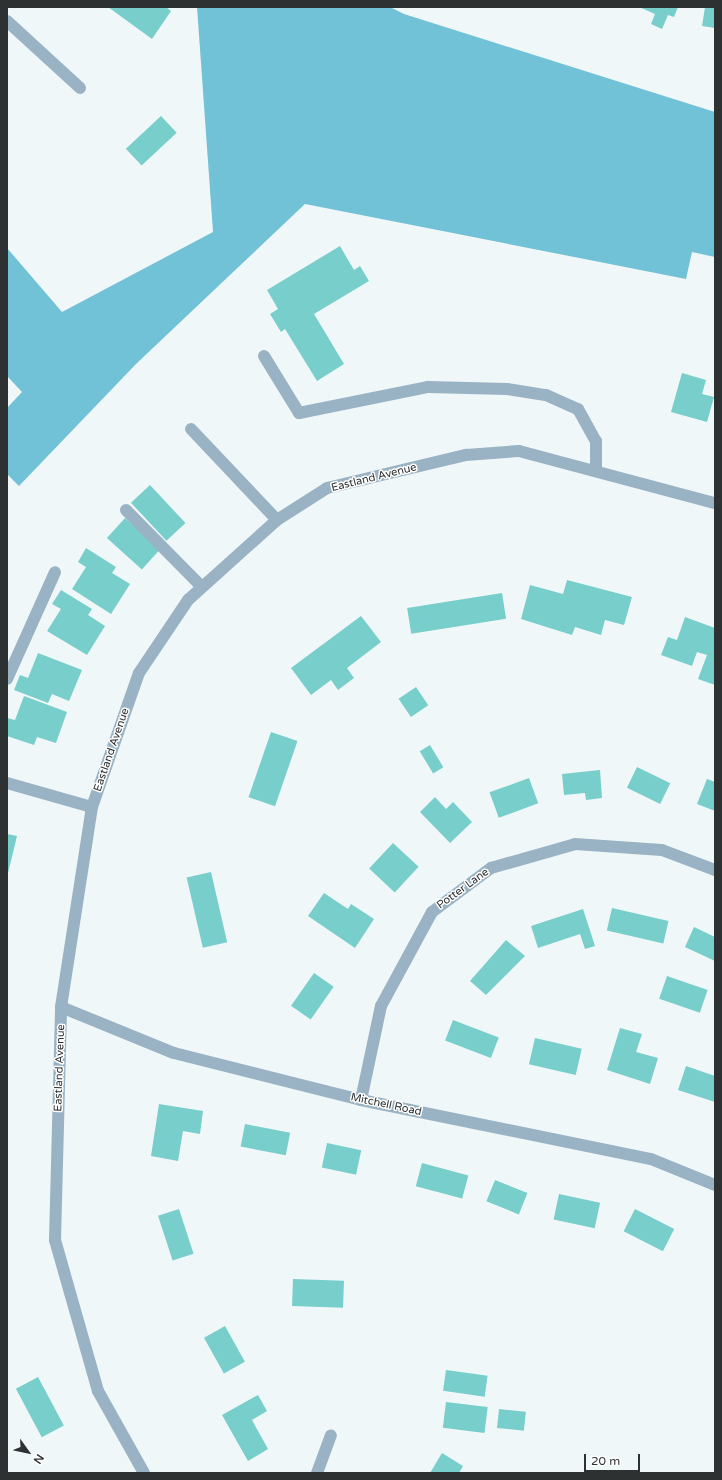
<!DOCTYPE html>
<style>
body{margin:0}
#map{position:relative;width:722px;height:1480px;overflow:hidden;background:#f0f7f9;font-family:"Varela Round",sans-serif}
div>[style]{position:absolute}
.forest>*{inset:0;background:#71c2d6}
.building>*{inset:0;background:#77cecb;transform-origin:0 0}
.minor>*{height:12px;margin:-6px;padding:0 6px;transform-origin:6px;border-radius:6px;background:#99b3c4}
span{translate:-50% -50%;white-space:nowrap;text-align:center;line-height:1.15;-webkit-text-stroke:3px #fff;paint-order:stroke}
.street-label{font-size:11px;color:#2e3132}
.frame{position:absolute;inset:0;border:8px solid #2e3132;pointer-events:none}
.north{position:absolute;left:8px;top:1432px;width:40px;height:40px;-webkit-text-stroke:3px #fff;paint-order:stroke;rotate:123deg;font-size:11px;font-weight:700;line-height:16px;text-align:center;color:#2e3132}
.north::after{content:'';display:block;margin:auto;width:14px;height:18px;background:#2e3132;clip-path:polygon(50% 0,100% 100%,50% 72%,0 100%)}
.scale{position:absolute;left:584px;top:1454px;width:56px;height:18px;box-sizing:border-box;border:2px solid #2e3132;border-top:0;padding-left:5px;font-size:12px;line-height:14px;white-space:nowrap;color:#2e3132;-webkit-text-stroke:3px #fff;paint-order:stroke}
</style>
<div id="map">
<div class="forest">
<div style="clip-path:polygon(197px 7px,390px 7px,404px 14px,715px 112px,715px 257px,692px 252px,686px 279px,305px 204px,136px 364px,19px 486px,7px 474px,7px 408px,22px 392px,7px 376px,7px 248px,62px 312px,213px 232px)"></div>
</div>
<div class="building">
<div style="clip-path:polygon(108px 7px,166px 7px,171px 11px,152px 39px)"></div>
<div style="clip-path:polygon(639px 7px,678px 7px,674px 17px,668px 15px,662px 29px,651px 24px,655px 14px)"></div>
<div style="clip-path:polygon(705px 7px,715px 7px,715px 28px,702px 26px)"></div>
<div style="left:161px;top:116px;width:23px;height:48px;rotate:47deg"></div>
<div style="clip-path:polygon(340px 246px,354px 270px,360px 266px,369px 281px,314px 314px,344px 364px,317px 381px,285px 329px,281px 332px,270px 314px,278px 309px,267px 290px)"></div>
<div style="clip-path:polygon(682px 373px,706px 380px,702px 394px,714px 397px,707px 422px,671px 412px)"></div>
<div style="left:150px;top:485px;width:52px;height:26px;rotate:47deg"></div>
<div style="left:125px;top:518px;width:47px;height:27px;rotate:42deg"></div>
<div style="clip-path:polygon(86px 548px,116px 567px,112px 573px,130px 584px,111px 614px,72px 589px,86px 567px,78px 562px)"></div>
<div style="clip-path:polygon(567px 580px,632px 597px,624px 625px,605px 620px,601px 635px,575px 627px,572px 635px,521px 619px,530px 585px,563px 594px)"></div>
<div style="clip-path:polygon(61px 590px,92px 609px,88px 615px,105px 626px,87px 655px,47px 631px,61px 609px,52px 604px)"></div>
<div style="left:502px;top:593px;width:26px;height:96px;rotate:81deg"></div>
<div style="clip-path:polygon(361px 616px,381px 642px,347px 668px,354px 678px,338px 690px,331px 680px,311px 695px,291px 668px)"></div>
<div style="clip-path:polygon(685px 617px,715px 628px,715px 685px,698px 679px,707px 655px,697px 652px,692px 666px,661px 655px,668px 637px,677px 640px)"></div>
<div style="clip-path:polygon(38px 653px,82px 670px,69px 701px,52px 694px,48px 703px,14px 690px,20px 675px,28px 678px)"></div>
<div style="left:416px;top:687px;width:22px;height:21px;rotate:56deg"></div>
<div style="clip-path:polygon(24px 696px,67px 712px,56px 743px,37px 737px,34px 745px,7px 736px,7px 718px,15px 720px)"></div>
<div style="left:271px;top:732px;width:28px;height:69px;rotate:19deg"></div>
<div style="left:430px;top:745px;width:26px;height:12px;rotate:59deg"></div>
<div style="left:637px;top:767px;width:37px;height:23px;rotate:26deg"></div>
<div style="clip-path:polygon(600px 770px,602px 798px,586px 800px,585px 793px,564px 795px,562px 774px)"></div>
<div style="left:529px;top:778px;width:27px;height:42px;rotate:70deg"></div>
<div style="clip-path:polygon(707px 779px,715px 782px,715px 811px,697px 804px)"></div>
<div style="clip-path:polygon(435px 797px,446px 809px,453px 802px,472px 822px,450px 843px,420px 812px)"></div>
<div style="clip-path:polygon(7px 834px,17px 836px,8px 873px,7px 873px)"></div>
<div style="left:393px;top:843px;width:35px;height:35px;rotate:43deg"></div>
<div style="left:211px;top:872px;width:72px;height:25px;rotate:77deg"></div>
<div style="clip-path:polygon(324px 893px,348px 909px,351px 904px,374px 919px,355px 948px,308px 916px)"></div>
<div style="left:612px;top:908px;width:58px;height:23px;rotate:13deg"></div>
<div style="clip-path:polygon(583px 909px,595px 946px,585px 949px,580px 934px,538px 948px,531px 926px)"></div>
<div style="clip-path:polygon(694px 927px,715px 937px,715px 961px,685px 947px)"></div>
<div style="clip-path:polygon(506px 940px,525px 956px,486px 995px,470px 981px)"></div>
<div style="left:314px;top:973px;width:24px;height:40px;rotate:35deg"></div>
<div style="left:667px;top:976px;width:43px;height:24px;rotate:19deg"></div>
<div style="left:453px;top:1020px;width:49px;height:22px;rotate:21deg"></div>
<div style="clip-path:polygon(620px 1028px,642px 1034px,636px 1052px,658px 1058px,650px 1084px,607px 1070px)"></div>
<div style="left:535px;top:1038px;width:48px;height:27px;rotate:13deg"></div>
<div style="clip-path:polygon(686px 1066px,715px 1076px,715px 1102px,678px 1090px)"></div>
<div style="clip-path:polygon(159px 1104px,203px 1111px,200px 1134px,183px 1131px,178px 1161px,151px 1156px)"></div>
<div style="left:245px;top:1124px;width:46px;height:23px;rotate:11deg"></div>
<div style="left:327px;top:1143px;width:35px;height:25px;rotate:12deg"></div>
<div style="left:422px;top:1163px;width:48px;height:24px;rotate:15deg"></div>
<div style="left:495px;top:1180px;width:35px;height:23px;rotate:22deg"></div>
<div style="left:559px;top:1194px;width:42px;height:26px;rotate:12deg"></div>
<div style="left:179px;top:1209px;width:47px;height:22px;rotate:72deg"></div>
<div style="left:635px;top:1209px;width:44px;height:25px;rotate:27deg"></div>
<div style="left:293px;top:1279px;width:51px;height:27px;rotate:2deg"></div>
<div style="left:225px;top:1326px;width:41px;height:24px;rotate:61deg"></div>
<div style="left:446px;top:1370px;width:42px;height:21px;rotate:8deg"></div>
<div style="left:38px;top:1377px;width:55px;height:25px;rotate:62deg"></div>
<div style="clip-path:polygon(258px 1395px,267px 1411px,252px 1420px,268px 1449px,248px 1461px,222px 1415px)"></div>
<div style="left:446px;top:1402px;width:42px;height:26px;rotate:7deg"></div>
<div style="left:499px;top:1409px;width:27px;height:19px;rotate:6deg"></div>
<div style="clip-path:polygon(442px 1453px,463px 1466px,459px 1473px,430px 1473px)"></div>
</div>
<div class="minor">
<div style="left:7px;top:21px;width:99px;rotate:42.5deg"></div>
<div style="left:264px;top:356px;width:67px;rotate:58.4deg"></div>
<div style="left:299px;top:413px;width:132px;rotate:-11.4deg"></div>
<div style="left:428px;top:387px;width:79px;rotate:1.5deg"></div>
<div style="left:507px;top:389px;width:39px;rotate:9deg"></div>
<div style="left:546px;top:395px;width:35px;rotate:24deg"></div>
<div style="left:578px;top:409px;width:37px;rotate:61deg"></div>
<div style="left:596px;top:441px;width:28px;rotate:90deg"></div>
<div style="left:191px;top:429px;width:125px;rotate:46.6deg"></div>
<div style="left:126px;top:510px;width:108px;rotate:45.4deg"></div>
<div style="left:7px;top:679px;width:117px;rotate:-65.8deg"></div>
<div style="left:7px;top:783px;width:88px;rotate:15.8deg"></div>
<div style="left:61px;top:1007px;width:122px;rotate:22.2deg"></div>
<div style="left:174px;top:1053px;width:193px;rotate:14.1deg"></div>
<div style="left:361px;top:1100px;width:296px;rotate:11.5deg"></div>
<div style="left:651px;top:1159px;width:69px;rotate:22.1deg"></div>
<div style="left:361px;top:1100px;width:96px;rotate:-78deg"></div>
<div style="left:381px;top:1006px;width:107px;rotate:-61.5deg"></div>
<div style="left:432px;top:912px;width:74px;rotate:-36.7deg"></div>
<div style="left:491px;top:868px;width:87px;rotate:-15.9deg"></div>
<div style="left:575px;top:844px;width:87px;rotate:3.9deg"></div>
<div style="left:662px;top:850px;width:57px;rotate:20.7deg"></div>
<div style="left:144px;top:1473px;width:94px;rotate:-119.3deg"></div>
<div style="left:98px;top:1391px;width:157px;rotate:-105.9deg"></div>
<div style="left:55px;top:1240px;width:233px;rotate:-88.5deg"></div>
<div style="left:61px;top:1007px;width:202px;rotate:-81.2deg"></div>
<div style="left:92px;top:807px;width:142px;rotate:-70.7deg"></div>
<div style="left:139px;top:673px;width:88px;rotate:-56.1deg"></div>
<div style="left:188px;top:600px;width:120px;rotate:-42deg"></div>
<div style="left:277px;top:520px;width:59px;rotate:-32.6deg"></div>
<div style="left:327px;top:488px;width:143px;rotate:-13.4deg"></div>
<div style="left:466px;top:455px;width:53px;rotate:-4.3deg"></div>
<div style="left:519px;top:451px;width:203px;rotate:14.9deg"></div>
<div style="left:317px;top:1473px;width:40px;rotate:-69.8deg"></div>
</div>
<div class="street-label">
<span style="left:374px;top:478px;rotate:-14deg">Eastland Avenue</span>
<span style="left:112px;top:750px;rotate:-71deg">Eastland Avenue</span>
<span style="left:463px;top:889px;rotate:-36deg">Potter Lane</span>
<span style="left:60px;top:1068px;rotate:-88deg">Eastland Avenue</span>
<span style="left:386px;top:1105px;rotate:12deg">Mitchell Road</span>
</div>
<div class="frame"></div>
<div class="north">N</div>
<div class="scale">20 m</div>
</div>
